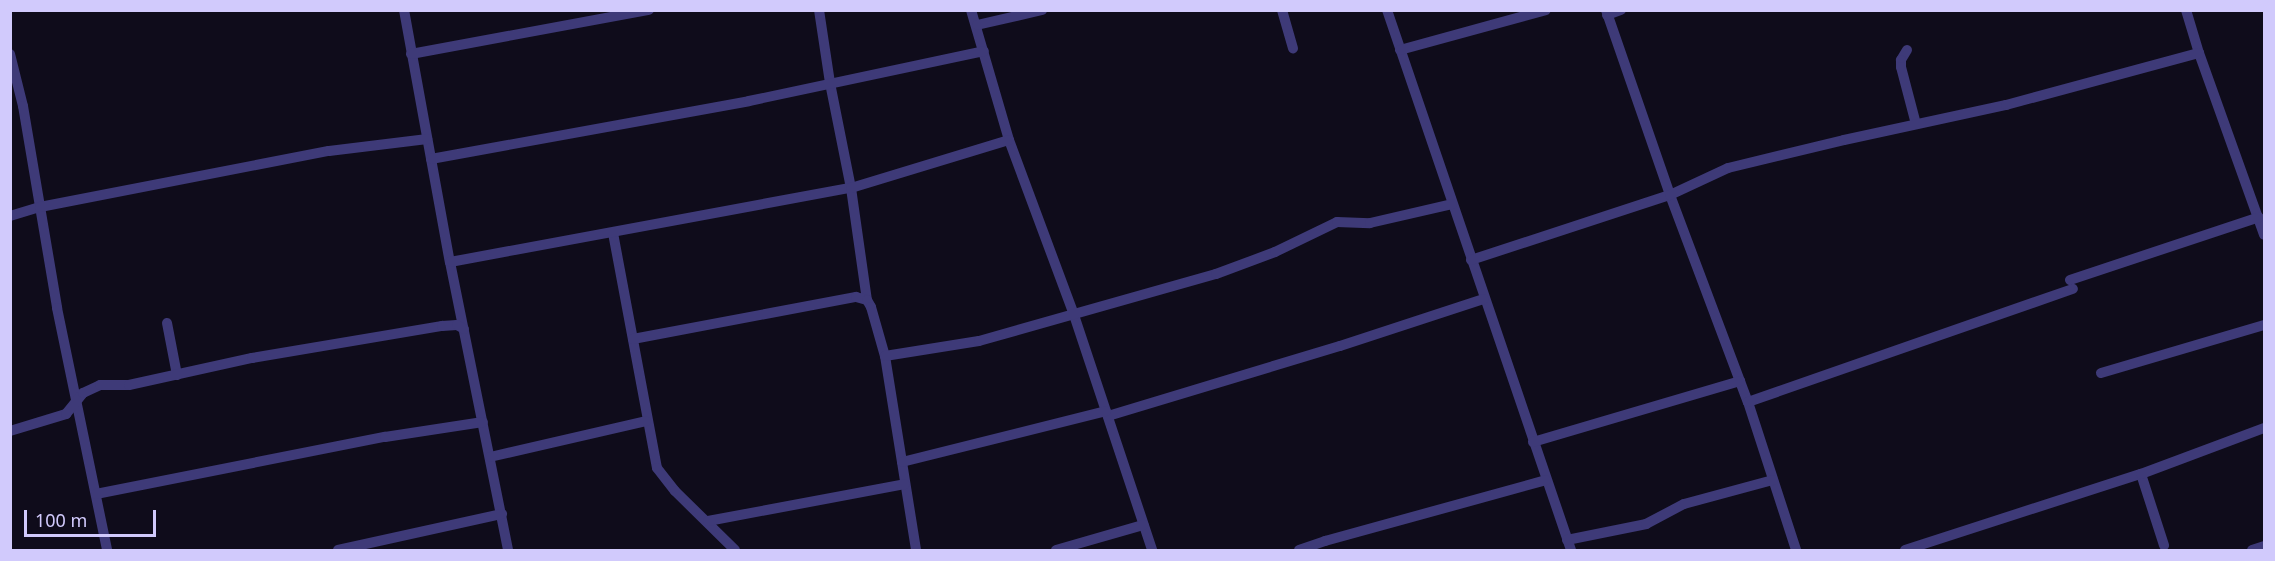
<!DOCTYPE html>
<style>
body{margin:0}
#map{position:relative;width:2275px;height:561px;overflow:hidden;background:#0f0c1b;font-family:"Noto Sans",sans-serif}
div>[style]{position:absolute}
.minor>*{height:10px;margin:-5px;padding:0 5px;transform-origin:5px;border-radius:5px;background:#3e3a78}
span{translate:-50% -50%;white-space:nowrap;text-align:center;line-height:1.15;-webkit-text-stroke:6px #0f0c1b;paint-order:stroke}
.frame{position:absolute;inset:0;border:12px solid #d1cafc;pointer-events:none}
.scale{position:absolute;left:24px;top:510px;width:132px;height:27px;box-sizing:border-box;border:3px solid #d1cafc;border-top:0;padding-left:8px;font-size:18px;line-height:21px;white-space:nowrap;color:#d1cafc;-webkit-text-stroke:4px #0f0c1b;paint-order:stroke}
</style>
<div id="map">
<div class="minor">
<div style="left:404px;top:10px;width:256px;rotate:79.7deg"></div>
<div style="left:450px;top:262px;width:294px;rotate:78.6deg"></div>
<div style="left:819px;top:10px;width:74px;rotate:81.4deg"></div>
<div style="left:830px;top:83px;width:107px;rotate:78.7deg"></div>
<div style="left:851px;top:188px;width:113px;rotate:81.9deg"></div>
<div style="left:971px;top:10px;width:135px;rotate:73.7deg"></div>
<div style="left:1009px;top:140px;width:187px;rotate:69.6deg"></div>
<div style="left:1074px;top:315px;width:248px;rotate:71.6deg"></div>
<div style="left:1282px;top:10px;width:40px;rotate:74deg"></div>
<div style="left:1387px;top:10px;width:570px;rotate:71.18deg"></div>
<div style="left:1606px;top:10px;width:196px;rotate:70.9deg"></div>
<div style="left:1670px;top:195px;width:221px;rotate:69.4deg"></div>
<div style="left:1748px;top:402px;width:156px;rotate:72deg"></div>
<div style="left:2186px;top:10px;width:45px;rotate:73.2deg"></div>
<div style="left:2199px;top:53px;width:193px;rotate:70.3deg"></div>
<div style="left:1607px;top:15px;width:15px;rotate:-20deg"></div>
<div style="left:977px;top:25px;width:67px;rotate:-13deg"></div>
<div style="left:1400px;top:50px;width:151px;rotate:-15.3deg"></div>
<div style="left:1907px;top:50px;width:12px;rotate:121deg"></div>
<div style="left:1901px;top:60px;width:7px;rotate:90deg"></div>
<div style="left:1901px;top:67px;width:59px;rotate:75.3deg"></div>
<div style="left:10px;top:54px;width:54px;rotate:76deg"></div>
<div style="left:23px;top:106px;width:205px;rotate:80.4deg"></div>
<div style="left:57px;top:308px;width:247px;rotate:78.3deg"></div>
<div style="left:411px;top:54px;width:242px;rotate:-10.5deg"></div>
<div style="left:431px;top:159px;width:323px;rotate:-10.3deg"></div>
<div style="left:749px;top:101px;width:240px;rotate:-12deg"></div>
<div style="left:10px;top:216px;width:31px;rotate:-17deg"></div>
<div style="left:40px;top:207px;width:294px;rotate:-11deg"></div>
<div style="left:329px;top:151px;width:99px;rotate:-7deg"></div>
<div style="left:613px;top:233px;width:239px;rotate:79.4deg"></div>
<div style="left:657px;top:468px;width:29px;rotate:52deg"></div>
<div style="left:675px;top:491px;width:84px;rotate:44.5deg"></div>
<div style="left:1471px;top:260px;width:209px;rotate:-18.1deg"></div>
<div style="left:1670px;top:195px;width:64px;rotate:-25deg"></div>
<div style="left:1728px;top:168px;width:119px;rotate:-13.6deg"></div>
<div style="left:1844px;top:140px;width:166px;rotate:-12.2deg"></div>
<div style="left:2006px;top:105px;width:200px;rotate:-15.1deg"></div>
<div style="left:450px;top:262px;width:408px;rotate:-10.5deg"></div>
<div style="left:851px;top:188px;width:165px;rotate:-16.9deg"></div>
<div style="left:2070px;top:280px;width:199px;rotate:-18.4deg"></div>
<div style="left:167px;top:323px;width:53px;rotate:79.1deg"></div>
<div style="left:633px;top:339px;width:227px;rotate:-10.7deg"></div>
<div style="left:856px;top:297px;width:11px;rotate:15deg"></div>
<div style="left:867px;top:300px;width:8px;rotate:60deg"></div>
<div style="left:871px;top:307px;width:51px;rotate:74.1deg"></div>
<div style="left:885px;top:356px;width:196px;rotate:80.9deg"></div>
<div style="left:885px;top:356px;width:95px;rotate:-9.1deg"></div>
<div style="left:979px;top:341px;width:246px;rotate:-15.8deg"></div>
<div style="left:1216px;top:274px;width:63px;rotate:-20.4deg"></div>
<div style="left:1275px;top:252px;width:69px;rotate:-25.8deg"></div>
<div style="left:1337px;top:222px;width:33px;rotate:2deg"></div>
<div style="left:1370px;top:223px;width:84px;rotate:-13deg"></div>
<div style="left:2101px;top:373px;width:170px;rotate:-16.4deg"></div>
<div style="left:1748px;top:402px;width:344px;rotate:-19.2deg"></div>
<div style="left:1108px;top:416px;width:242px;rotate:-16.8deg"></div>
<div style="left:1340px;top:346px;width:151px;rotate:-18.1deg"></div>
<div style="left:10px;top:431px;width:59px;rotate:-16.9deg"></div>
<div style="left:66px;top:414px;width:27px;rotate:-51deg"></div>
<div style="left:83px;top:393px;width:19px;rotate:-25deg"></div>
<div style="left:100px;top:385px;width:29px"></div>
<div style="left:129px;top:385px;width:126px;rotate:-12.4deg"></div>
<div style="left:252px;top:358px;width:193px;rotate:-9.6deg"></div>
<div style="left:442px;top:326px;width:15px;rotate:-4deg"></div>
<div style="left:457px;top:325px;width:8px;rotate:30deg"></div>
<div style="left:1533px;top:442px;width:216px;rotate:-16.4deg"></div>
<div style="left:490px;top:457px;width:160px;rotate:-13deg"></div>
<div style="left:902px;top:462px;width:210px;rotate:-14deg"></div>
<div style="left:2141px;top:474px;width:75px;rotate:72.1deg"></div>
<div style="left:96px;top:494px;width:295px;rotate:-11.2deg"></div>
<div style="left:385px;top:437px;width:99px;rotate:-8.7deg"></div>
<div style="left:708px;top:521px;width:200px;rotate:-10.6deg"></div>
<div style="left:1567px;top:540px;width:81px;rotate:-11.4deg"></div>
<div style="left:1646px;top:524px;width:43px;rotate:-27.8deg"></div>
<div style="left:1684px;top:504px;width:92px;rotate:-15.1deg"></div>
<div style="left:338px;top:550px;width:168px;rotate:-12.4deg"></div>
<div style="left:1056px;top:550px;width:91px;rotate:-16deg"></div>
<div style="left:1299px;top:550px;width:28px;rotate:-19deg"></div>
<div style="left:1325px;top:541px;width:229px;rotate:-15.4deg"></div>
<div style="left:1905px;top:550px;width:248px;rotate:-17.9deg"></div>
<div style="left:2141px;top:474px;width:131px;rotate:-20.5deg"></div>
<div style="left:2252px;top:550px;width:13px;rotate:-18deg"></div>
</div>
<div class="frame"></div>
<div class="scale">100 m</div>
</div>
